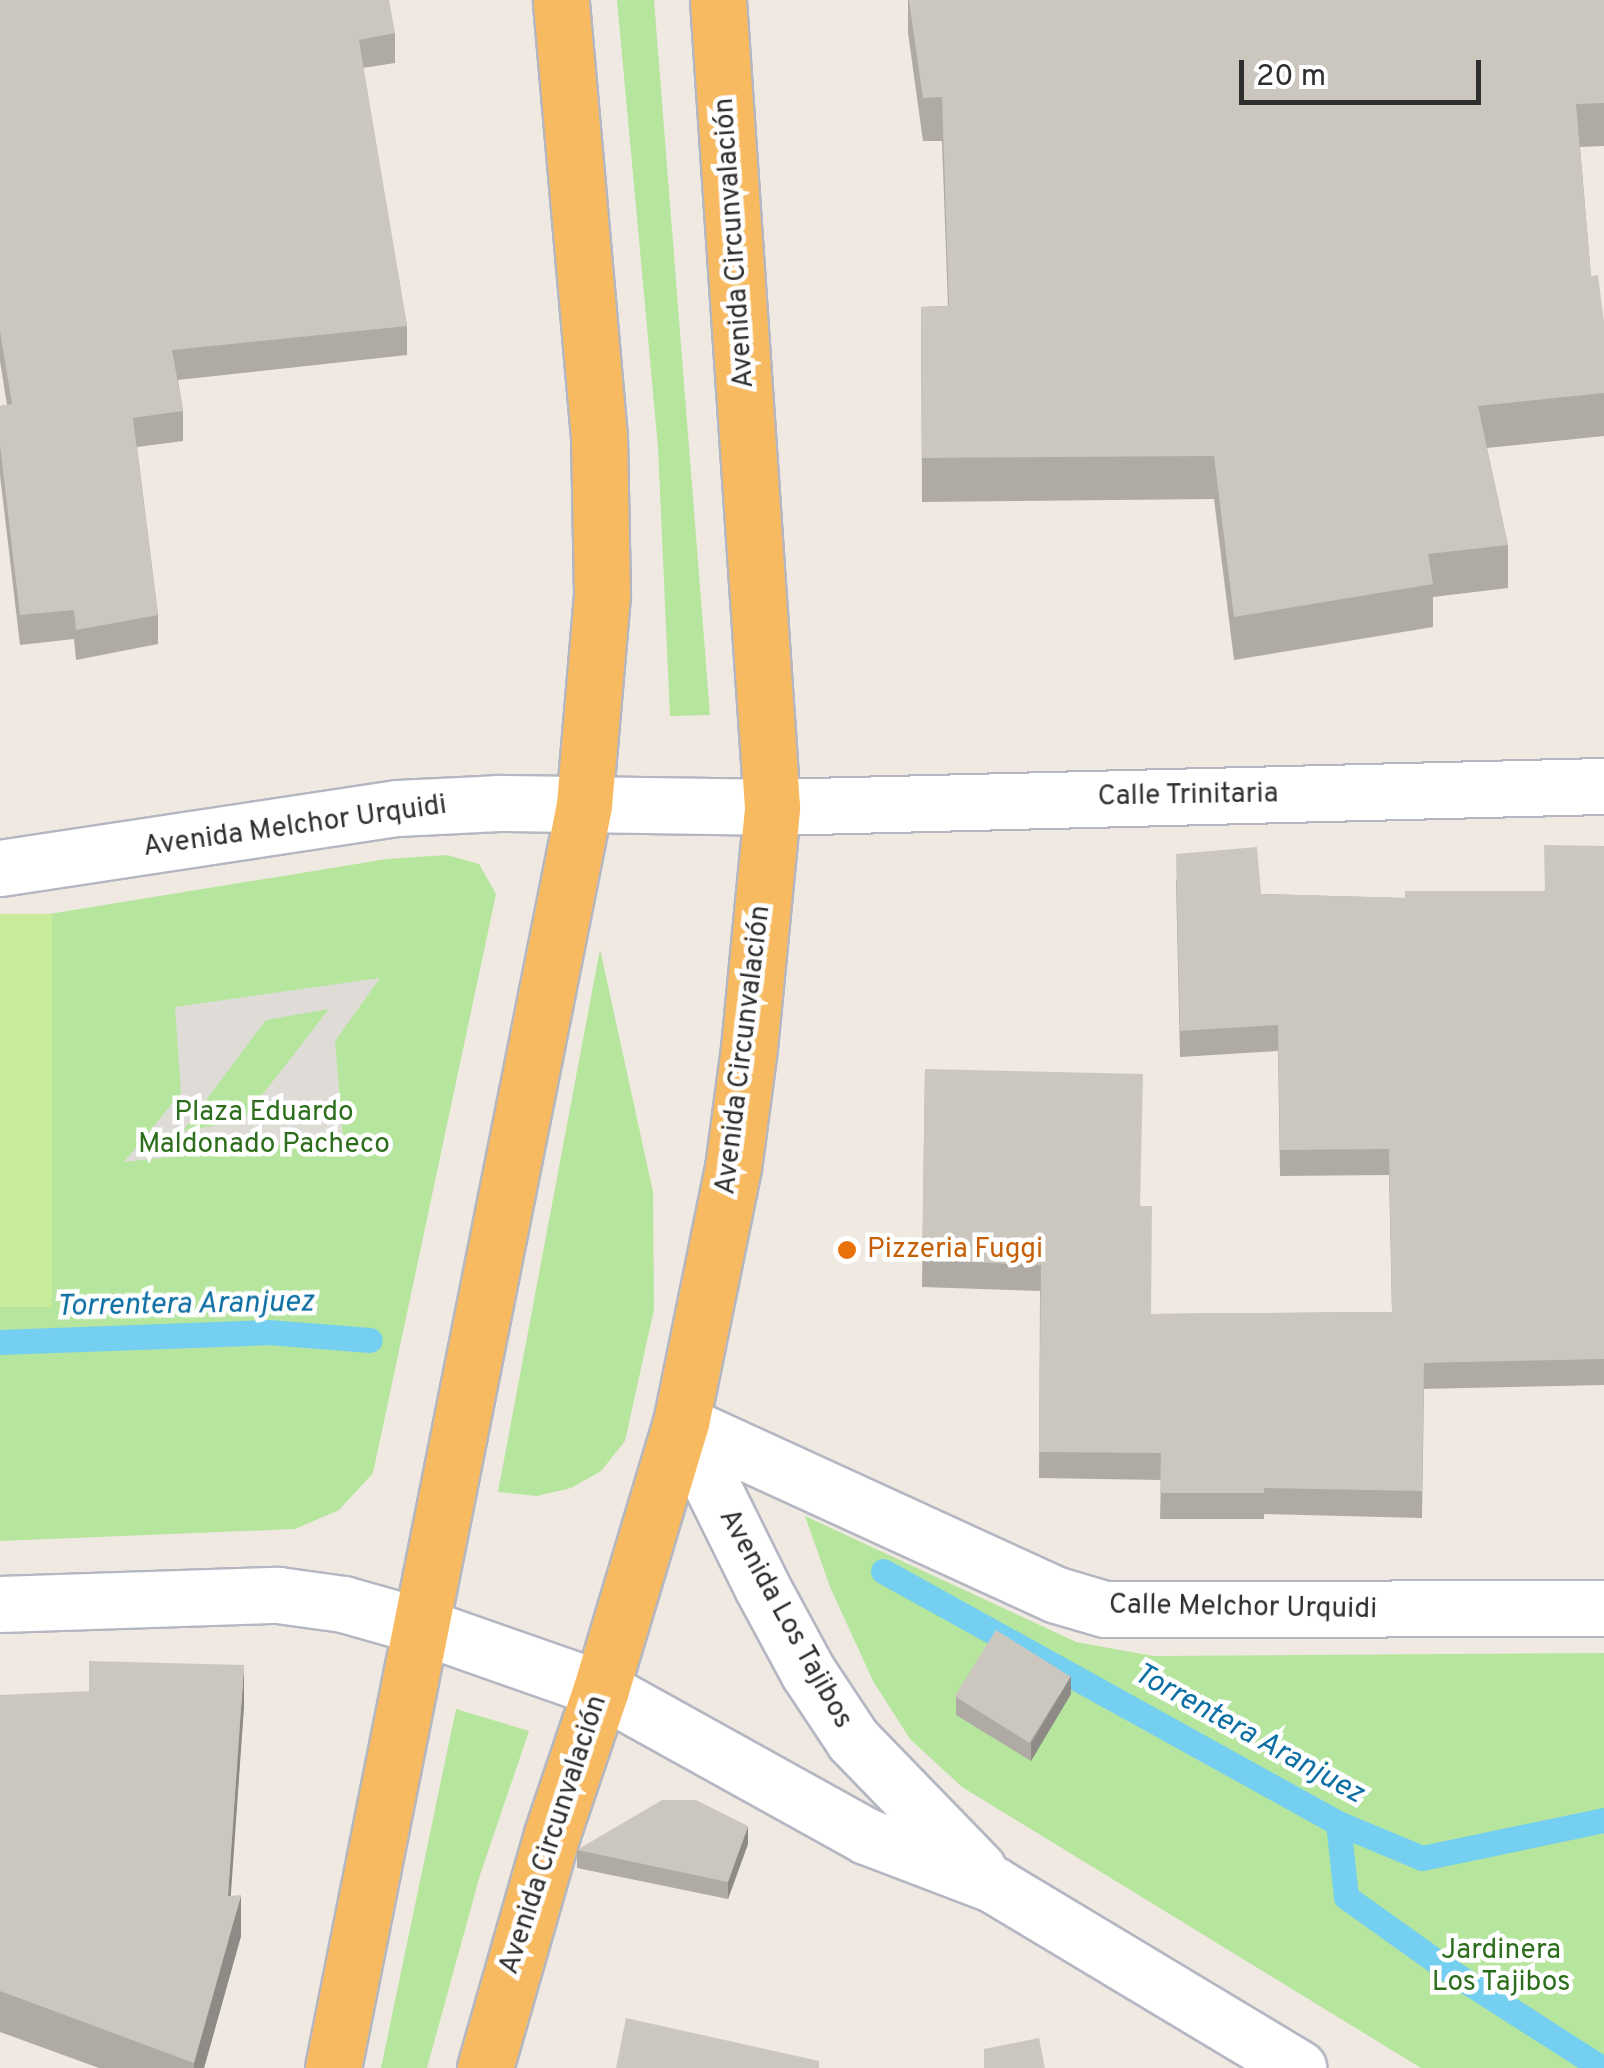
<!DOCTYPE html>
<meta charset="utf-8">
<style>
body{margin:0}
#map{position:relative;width:1604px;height:2068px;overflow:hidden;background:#efe9e1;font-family:Overpass,sans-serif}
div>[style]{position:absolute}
.green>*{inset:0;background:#b6e59e}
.pitch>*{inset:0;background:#c9ec9a;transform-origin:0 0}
.plaza>*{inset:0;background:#dfdcd8}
.stream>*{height:25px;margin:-12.5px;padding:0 12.5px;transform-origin:12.5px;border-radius:12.5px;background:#75cff0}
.roads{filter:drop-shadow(2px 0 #b4b7c1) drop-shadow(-2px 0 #b4b7c1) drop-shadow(0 2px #b4b7c1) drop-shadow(0 -2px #b4b7c1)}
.minor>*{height:55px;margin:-27.5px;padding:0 27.5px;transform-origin:27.5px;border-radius:27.5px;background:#fff}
.secondary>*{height:55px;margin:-27.5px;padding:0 27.5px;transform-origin:27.5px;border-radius:27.5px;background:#fff}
.trunk>*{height:55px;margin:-27.5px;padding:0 27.5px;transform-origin:27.5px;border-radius:27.5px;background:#f8ba60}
.wall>*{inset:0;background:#afaba4}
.shaded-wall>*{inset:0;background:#8e8b86}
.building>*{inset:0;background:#cbc7bf;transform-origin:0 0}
.dots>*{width:28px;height:28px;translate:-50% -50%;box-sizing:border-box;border:5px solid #fff;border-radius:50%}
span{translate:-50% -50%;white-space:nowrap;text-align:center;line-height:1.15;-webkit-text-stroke:9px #fff;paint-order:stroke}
.street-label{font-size:28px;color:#2e2e2e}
.park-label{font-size:28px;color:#2c6e1b}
.food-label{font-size:28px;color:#c56008}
.left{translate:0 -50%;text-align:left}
.water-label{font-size:30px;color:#0d6fa3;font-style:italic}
.scale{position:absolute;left:1239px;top:60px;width:242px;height:45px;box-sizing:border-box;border:5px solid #2e2e2e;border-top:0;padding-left:12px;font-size:30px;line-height:35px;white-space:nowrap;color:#2e2e2e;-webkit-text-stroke:8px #fff;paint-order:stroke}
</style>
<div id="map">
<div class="green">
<div style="clip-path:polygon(617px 0,654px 0,710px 715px,670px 716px,658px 447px)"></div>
<div style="clip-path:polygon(447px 855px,479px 864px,496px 894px,373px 1473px,339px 1510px,295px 1529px,0 1541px,0 922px,387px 859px)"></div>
<div style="clip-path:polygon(600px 949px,653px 1192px,654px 1309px,625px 1441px,601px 1471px,571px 1488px,537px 1496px,498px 1492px)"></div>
<div style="clip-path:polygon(805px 1516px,1076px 1642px,1153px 1656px,1604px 1653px,1604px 2068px,1421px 2068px,962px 1787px,910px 1739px,873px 1681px,830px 1587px)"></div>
<div style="clip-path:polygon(456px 1709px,529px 1731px,480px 1875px,427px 2068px,381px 2068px)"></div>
</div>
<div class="pitch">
<div style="left:52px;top:914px;width:393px;height:53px;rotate:90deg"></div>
</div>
<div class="plaza">
<div style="clip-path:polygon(evenodd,380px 978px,335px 1041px,343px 1138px,124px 1162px,181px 1093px,175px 1007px,380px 978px,329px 1009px,242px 1121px,183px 1131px,266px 1020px,329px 1009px)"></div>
</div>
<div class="stream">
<div style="left:0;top:1342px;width:268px;rotate:-2.1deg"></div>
<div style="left:268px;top:1332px;width:102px;rotate:4.5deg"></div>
<div style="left:883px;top:1571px;width:520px;rotate:28.98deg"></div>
<div style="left:1338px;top:1823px;width:91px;rotate:22.6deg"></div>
<div style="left:1422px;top:1858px;width:186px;rotate:-11.8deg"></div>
<div style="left:1338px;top:1823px;width:74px;rotate:83.8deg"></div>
<div style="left:1346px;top:1897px;width:124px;rotate:35.5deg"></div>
<div style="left:1447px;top:1969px;width:184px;rotate:32.6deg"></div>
</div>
<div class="roads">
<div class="minor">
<div style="left:772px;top:807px;width:832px;rotate:-1.45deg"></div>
<div style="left:681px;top:1423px;width:413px;rotate:24.6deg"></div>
<div style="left:1057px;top:1595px;width:50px;rotate:16.3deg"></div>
<div style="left:1105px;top:1609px;width:499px;rotate:-0.1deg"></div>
</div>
<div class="secondary">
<div style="left:0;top:868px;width:402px;rotate:-8.6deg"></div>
<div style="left:397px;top:808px;width:102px;rotate:-2.8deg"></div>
<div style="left:499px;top:803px;width:273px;rotate:0.8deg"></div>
<div style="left:681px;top:1423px;width:183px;rotate:63.7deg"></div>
<div style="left:762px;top:1587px;width:97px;rotate:61.6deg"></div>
<div style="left:808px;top:1672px;width:82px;rotate:56.5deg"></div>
<div style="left:853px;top:1740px;width:180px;rotate:45.9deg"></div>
<div style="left:0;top:1604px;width:278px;rotate:-1.9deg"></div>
<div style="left:278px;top:1595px;width:66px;rotate:7.9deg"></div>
<div style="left:343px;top:1604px;width:81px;rotate:15.8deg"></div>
<div style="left:421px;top:1626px;width:191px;rotate:19.3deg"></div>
<div style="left:601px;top:1689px;width:303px;rotate:29deg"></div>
<div style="left:866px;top:1836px;width:137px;rotate:20.9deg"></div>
<div style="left:994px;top:1885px;width:355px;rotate:31deg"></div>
</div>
<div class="trunk">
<div style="left:333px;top:2068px;width:1288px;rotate:-78.76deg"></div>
<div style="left:584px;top:805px;width:213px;rotate:-85.1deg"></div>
<div style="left:602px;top:593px;width:156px;rotate:-91.1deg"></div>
<div style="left:599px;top:437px;width:439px;rotate:-95deg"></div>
<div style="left:485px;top:2068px;width:243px;rotate:-74deg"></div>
<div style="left:552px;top:1834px;width:153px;rotate:-71.3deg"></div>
<div style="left:601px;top:1689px;width:278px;rotate:-73.3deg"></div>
<div style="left:681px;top:1423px;width:260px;rotate:-78.5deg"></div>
<div style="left:733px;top:1168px;width:121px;rotate:-82.4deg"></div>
<div style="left:749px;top:1048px;width:242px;rotate:-84.5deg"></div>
<div style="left:772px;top:807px;width:809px;rotate:-93.83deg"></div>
</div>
</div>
<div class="wall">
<div style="clip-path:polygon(0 0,395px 33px,395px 63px,363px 68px,407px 326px,407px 355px,178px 380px,183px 411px,183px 441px,137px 447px,158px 615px,158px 644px,76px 660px,74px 639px,20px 645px,0 475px,0 406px,7px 405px,0 361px)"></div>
<div style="clip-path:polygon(908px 0,1604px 0,1604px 146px,1580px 147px,1591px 276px,1604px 323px,1604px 436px,1487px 448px,1508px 545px,1508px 588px,1433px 597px,1433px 627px,1234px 660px,1214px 499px,922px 502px,921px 307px,948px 306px,942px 141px,923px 141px,908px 33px)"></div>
<div style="clip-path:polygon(1604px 846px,1604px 1385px,1424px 1389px,1422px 1518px,1264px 1514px,1264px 1519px,1160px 1519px,1161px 1480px,1039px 1478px,1040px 1291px,922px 1287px,925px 1069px,1141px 1206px,1151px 1314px,1392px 1312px,1389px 1175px,1280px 1176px,1278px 1051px,1180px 1057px,1176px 880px,1261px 894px,1405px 898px,1544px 891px)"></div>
<div style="clip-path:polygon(1071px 1694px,1031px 1761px,956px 1715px,956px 1697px)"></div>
<div style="clip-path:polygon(0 1695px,244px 1706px,230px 1896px,241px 1936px,204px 2068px,99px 2068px,0 2032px)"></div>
<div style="clip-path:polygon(748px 1844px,728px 1899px,577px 1868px,577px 1850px)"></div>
</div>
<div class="shaded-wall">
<div style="clip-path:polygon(244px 1665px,244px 1706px,228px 1936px,228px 1896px)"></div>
<div style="clip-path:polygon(1071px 1676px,1071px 1694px,1031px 1761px,1031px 1743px)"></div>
<div style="clip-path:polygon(748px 1826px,748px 1844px,728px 1899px,728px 1882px)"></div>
<div style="clip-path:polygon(241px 1895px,241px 1936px,204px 2068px,194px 2068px,194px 2063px)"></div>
</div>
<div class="building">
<div style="clip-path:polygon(0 0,389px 0,395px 33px,359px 40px,407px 326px,172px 350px,183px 411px,133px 418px,158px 615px,76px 630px,74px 610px,20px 615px,0 445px,0 406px,12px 404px,0 331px)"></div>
<div style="clip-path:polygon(909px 0,1604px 0,1604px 103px,1576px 104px,1591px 276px,1598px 275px,1604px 323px,1604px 393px,1478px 406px,1508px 545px,1428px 554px,1433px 584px,1234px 617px,1214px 456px,922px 458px,921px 307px,949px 306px,942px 97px,923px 98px)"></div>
<div style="clip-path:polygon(1544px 845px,1604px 846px,1604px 1359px,1424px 1363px,1422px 1491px,1264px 1488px,1264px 1493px,1160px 1493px,1161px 1453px,1039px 1452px,1041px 1265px,922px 1260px,925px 1069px,1143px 1074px,1140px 1206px,1152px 1206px,1151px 1314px,1392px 1312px,1389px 1149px,1280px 1150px,1278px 1025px,1180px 1031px,1176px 854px,1257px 847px,1261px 894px,1405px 898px,1405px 891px,1545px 891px)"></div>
<div style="left:996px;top:1630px;width:88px;height:78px;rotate:32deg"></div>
<div style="clip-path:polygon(89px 1661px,244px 1665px,228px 1896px,241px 1895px,194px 2063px,0 1991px,0 1695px,89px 1691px)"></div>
<div style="clip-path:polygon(662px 1800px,696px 1800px,748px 1826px,728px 1882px,577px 1850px)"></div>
<div style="clip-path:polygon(626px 2018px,819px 2061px,819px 2068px,616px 2068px)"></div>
<div style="clip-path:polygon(1039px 2038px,1045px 2068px,984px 2068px,984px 2049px)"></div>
</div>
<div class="dots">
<div style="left:847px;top:1250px;background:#e8710a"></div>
</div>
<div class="street-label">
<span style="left:735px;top:243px;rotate:-94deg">Avenida Circunvalación</span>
<span style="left:1188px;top:796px;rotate:-1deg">Calle Trinitaria</span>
<span style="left:295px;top:827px;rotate:-8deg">Avenida Melchor Urquidi</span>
<span style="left:744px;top:1050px;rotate:-83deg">Avenida Circunvalación</span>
<span style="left:1243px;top:1608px;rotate:1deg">Calle Melchor Urquidi</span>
<span style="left:785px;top:1619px;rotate:61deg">Avenida Los Tajibos</span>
<span style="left:554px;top:1835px;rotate:-72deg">Avenida Circunvalación</span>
</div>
<div class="park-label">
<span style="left:264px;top:1129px">Plaza Eduardo<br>Maldonado Pacheco</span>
<span style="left:1501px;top:1967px">Jardinera<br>Los Tajibos</span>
</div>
<div class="food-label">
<span class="left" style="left:867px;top:1250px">Pizzeria Fuggi</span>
</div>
<div class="water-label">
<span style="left:185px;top:1306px;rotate:-1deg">Torrentera Aranjuez</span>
<span style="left:1248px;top:1735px;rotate:29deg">Torrentera Aranjuez</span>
</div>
<div class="scale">20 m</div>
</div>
